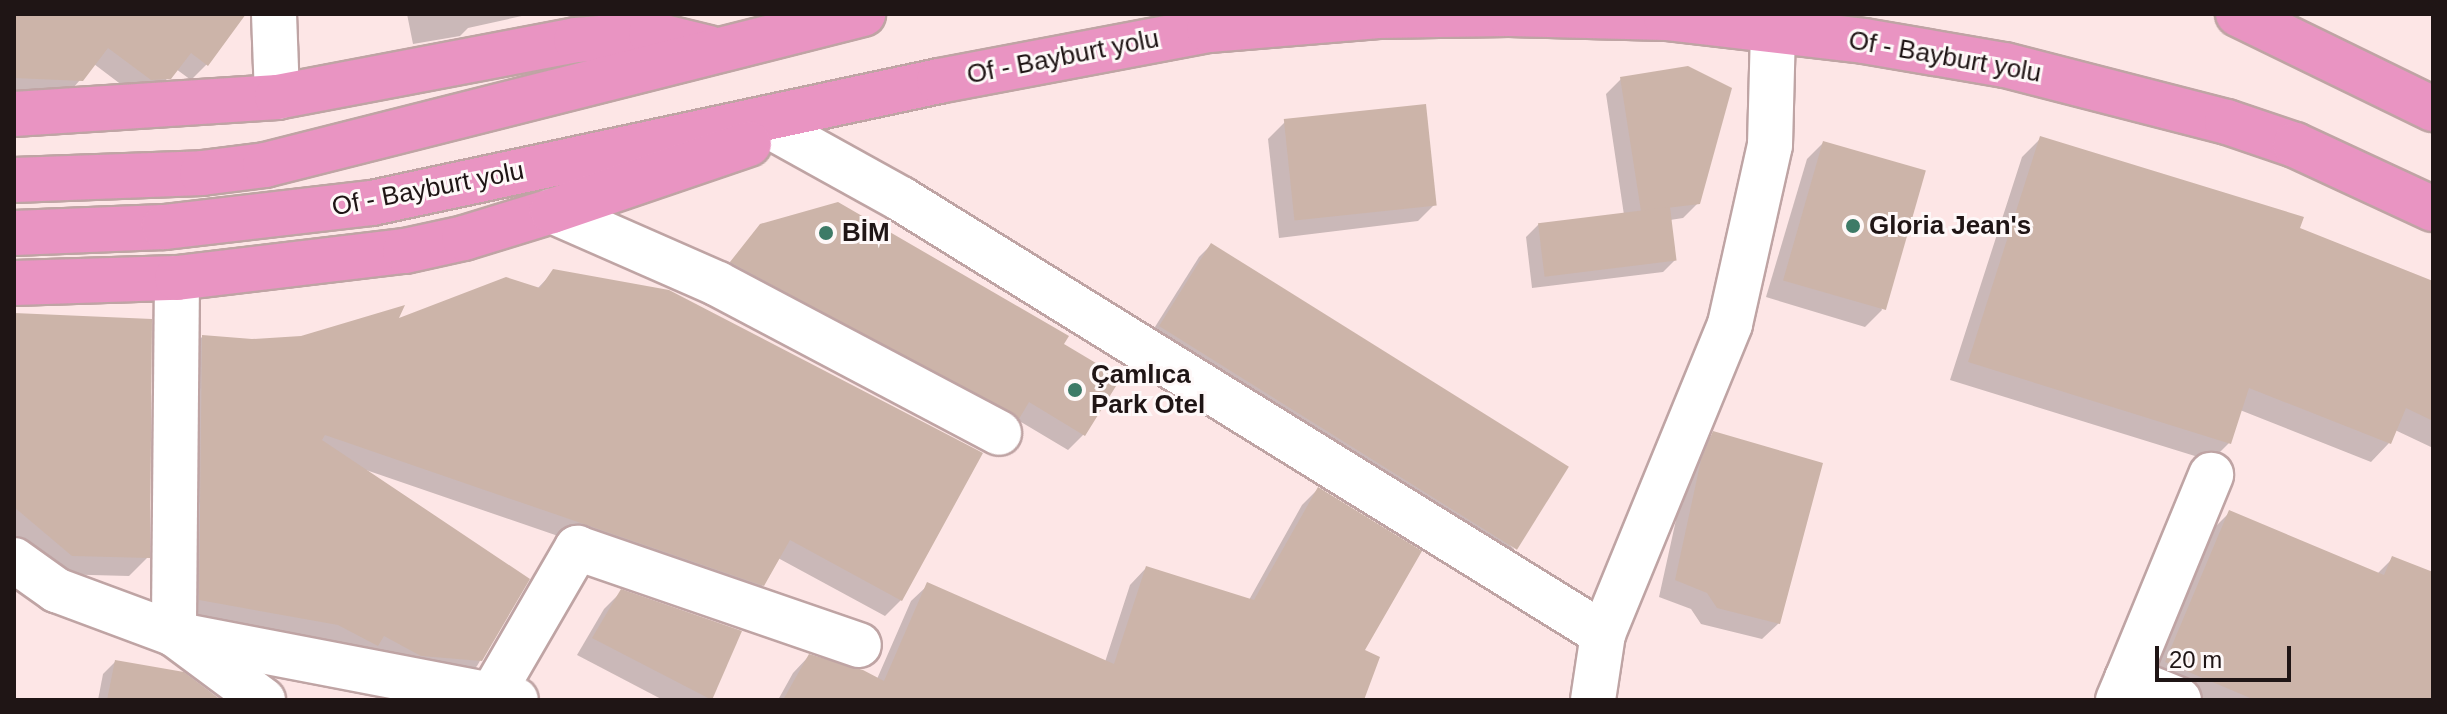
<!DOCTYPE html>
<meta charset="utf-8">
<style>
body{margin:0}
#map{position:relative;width:2447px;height:714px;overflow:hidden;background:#fde6e6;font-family:Helvetica,sans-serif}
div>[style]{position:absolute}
.shadow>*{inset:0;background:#0003}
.building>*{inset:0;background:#ccb4a9;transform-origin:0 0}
.roads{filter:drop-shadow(2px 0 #bfa4a4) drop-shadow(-2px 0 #bfa4a4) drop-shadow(0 2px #bfa4a4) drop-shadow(0 -2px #bfa4a4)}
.minor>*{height:44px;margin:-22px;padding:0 22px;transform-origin:22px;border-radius:22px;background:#fff}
.highway>*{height:44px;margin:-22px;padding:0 22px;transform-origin:22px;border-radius:22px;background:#e994c2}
.dots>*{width:22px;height:22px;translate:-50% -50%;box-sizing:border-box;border:4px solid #fef8f8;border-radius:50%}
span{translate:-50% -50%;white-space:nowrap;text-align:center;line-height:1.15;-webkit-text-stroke:6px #fef8f8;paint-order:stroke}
.street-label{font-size:26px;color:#1f1515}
.poi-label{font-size:26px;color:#1f1515;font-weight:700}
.left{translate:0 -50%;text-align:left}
.frame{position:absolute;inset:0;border:16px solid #1f1515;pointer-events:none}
.scale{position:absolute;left:2155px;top:646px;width:136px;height:36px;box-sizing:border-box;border:4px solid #1f1515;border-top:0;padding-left:10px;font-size:24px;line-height:28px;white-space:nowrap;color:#1f1515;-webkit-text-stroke:6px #fef8f8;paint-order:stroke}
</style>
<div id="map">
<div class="shadow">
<div style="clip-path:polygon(14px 14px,229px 14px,207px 64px,191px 80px,176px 69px,153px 94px,135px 95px,94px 64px,66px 96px,14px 94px)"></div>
<div style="clip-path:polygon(407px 14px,531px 14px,468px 28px,460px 36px,413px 44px)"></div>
<div style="clip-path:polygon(1621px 79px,1698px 203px,1683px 218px,1670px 220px,1675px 260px,1663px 272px,1532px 288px,1526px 237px,1538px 225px,1624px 215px,1606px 94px)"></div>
<div style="clip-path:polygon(1285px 122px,1435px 204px,1418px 221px,1279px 238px,1268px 139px)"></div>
<div style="clip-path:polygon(2041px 138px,2298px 229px,2433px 283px,2433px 448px,2395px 430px,2389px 443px,2371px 462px,2240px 410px,2230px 442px,2211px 461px,1950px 380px,2022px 157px)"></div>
<div style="clip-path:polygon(1823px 143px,1882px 310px,1865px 327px,1766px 297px,1807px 159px)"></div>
<div style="clip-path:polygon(761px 226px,1061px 345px,1118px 378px,1083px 435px,1068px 450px,1016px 419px,1002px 433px,717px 278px)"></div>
<div style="clip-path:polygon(1211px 245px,1514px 549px,1502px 561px,1148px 338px,1199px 257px)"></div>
<div style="clip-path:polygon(554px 271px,901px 600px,885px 616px,778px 558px,763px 585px,747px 601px,366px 470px,527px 580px,477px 666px,461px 682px,184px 615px,186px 353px,202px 337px,252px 341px,301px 338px,394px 321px,537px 289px)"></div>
<div style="clip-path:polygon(14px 316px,148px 557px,129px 576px,53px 574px,14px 540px)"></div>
<div style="clip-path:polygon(1714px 433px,1779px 623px,1762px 639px,1701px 624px,1691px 609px,1659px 597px,1685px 479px,1697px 450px)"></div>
<div style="clip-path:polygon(1318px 489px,1363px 651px,1362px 700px,778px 700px,793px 673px,809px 656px,877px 679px,911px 601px,928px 585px,1105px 662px,1130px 585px,1146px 568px,1249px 600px,1302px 505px)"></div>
<div style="clip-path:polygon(2230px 512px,2377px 574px,2392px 559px,2433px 574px,2433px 700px,2194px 700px,2150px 678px,2214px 528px)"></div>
<div style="clip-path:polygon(621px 592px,710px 699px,709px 700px,663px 700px,577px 655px,604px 609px)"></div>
<div style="clip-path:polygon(115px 662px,198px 700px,98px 700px,103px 674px)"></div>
</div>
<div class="building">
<div style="clip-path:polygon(14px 14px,246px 14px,208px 66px,191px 53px,171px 79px,151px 80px,108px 48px,83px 81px,14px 78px)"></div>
<div style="clip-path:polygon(1688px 66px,1732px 88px,1700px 204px,1641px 211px,1620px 77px)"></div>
<div style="left:1426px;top:104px;width:102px;height:143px;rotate:84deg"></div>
<div style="clip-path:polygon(2040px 136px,2304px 217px,2300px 228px,2433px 281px,2433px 421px,2406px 408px,2391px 444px,2249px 388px,2231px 444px,1968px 362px)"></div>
<div style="left:1823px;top:141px;width:107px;height:145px;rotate:16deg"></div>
<div style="clip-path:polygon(838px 202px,1069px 336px,1064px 344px,1121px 378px,1085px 436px,1029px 402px,1019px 419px,730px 262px,760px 224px)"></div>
<div style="left:1670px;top:207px;width:54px;height:133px;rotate:83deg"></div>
<div style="left:1211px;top:243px;width:422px;height:98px;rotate:32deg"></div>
<div style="clip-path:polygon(553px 269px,669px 290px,983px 453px,902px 601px,790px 540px,764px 586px,325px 435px,322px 440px,530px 579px,482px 661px,421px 656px,384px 636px,378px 646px,338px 625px,199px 600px,202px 335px,252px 339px,301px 336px,405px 305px,399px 318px,506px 277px,540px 288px)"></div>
<div style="clip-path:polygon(14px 313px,152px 319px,150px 558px,72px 556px,14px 507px)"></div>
<div style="clip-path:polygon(1713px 431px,1823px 463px,1780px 624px,1717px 608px,1707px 593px,1675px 580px,1701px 460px)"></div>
<div style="clip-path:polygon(1318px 487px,1422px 551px,1365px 650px,1380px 657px,1364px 700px,783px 700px,809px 654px,863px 670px,884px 681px,927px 582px,1114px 664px,1146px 566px,1254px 600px)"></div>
<div style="clip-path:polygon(2229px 510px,2384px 575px,2392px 556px,2433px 572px,2433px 700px,2255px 700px,2165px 662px)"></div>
<div style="clip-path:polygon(621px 589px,742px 631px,712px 700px,592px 638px)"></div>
<div style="clip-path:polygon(115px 660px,184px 672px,221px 700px,107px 700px)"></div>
</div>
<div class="roads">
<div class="minor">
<div style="left:274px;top:14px;width:83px;rotate:87.9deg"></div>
<div style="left:780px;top:132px;width:138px;rotate:29deg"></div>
<div style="left:901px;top:199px;width:826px;rotate:31.78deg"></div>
<div style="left:552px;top:211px;width:181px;rotate:23.7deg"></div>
<div style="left:718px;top:284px;width:318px;rotate:27.9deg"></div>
<div style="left:177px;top:278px;width:356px;rotate:90.5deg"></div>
<div style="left:174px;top:634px;width:348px;rotate:10.9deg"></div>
<div style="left:14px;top:560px;width:52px;rotate:35.5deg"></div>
<div style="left:56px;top:590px;width:126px;rotate:20.4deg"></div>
<div style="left:174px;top:634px;width:111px;rotate:36.6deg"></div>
<div style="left:2127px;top:679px;width:221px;rotate:-67.6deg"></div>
<div style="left:493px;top:693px;width:168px;rotate:-59.9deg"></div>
<div style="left:577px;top:548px;width:298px;rotate:19deg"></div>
<div style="left:1593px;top:700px;width:67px;rotate:-81.4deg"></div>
<div style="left:1603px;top:634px;width:335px;rotate:-67.7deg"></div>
<div style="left:1730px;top:324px;width:183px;rotate:-77.4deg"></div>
<div style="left:1770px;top:145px;width:116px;rotate:-88.5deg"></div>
<div style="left:2118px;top:700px;width:23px;rotate:-67deg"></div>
<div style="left:2127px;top:679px;width:56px;rotate:22deg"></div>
</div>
<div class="highway">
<div style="left:2238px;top:14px;width:217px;rotate:26deg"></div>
<div style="left:14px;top:114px;width:264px;rotate:-3.7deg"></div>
<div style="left:277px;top:97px;width:304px;rotate:-10.8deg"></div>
<div style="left:576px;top:40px;width:75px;rotate:-4.6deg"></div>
<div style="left:651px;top:34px;width:60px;rotate:13.6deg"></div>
<div style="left:14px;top:180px;width:188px;rotate:-2.1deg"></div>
<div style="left:202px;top:173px;width:64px;rotate:-7.2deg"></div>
<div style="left:265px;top:165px;width:617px;rotate:-14.17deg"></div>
<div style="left:14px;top:233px;width:150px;rotate:-2.3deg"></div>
<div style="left:164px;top:227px;width:209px;rotate:-6.6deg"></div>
<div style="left:372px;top:203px;width:580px;rotate:-12.14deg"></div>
<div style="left:939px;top:81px;width:275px;rotate:-10.7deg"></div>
<div style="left:1209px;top:30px;width:170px;rotate:-4.7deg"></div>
<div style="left:1378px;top:16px;width:131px;rotate:-0.9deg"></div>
<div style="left:1509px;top:14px;width:157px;rotate:1.5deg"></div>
<div style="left:1666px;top:18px;width:199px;rotate:6.6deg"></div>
<div style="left:1864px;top:41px;width:143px;rotate:9.7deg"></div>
<div style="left:2005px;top:65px;width:229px;rotate:14.4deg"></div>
<div style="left:2227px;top:122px;width:72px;rotate:18.7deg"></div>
<div style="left:2295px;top:145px;width:152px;rotate:24.9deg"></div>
<div style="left:14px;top:283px;width:163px;rotate:-1.8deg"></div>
<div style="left:177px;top:278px;width:230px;rotate:-6.8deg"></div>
<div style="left:405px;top:251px;width:60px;rotate:-12.4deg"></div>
<div style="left:464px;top:238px;width:92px;rotate:-17.1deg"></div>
<div style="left:552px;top:211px;width:208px;rotate:-18.8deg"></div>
</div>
</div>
<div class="dots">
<div style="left:1853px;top:226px;background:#3d7b67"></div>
<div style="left:826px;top:233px;background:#3d7b67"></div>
<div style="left:1075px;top:390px;background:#3d7b67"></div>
</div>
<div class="street-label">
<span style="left:1063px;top:57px;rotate:-11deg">Of - Bayburt yolu</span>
<span style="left:1945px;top:57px;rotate:10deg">Of - Bayburt yolu</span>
<span style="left:428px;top:189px;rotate:-11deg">Of - Bayburt yolu</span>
</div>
<div class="poi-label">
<span class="left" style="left:1869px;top:226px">Gloria Jean's</span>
<span class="left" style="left:842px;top:233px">BİM</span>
<span class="left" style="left:1091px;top:390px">Çamlıca<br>Park Otel</span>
</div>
<div class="frame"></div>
<div class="scale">20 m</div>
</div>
